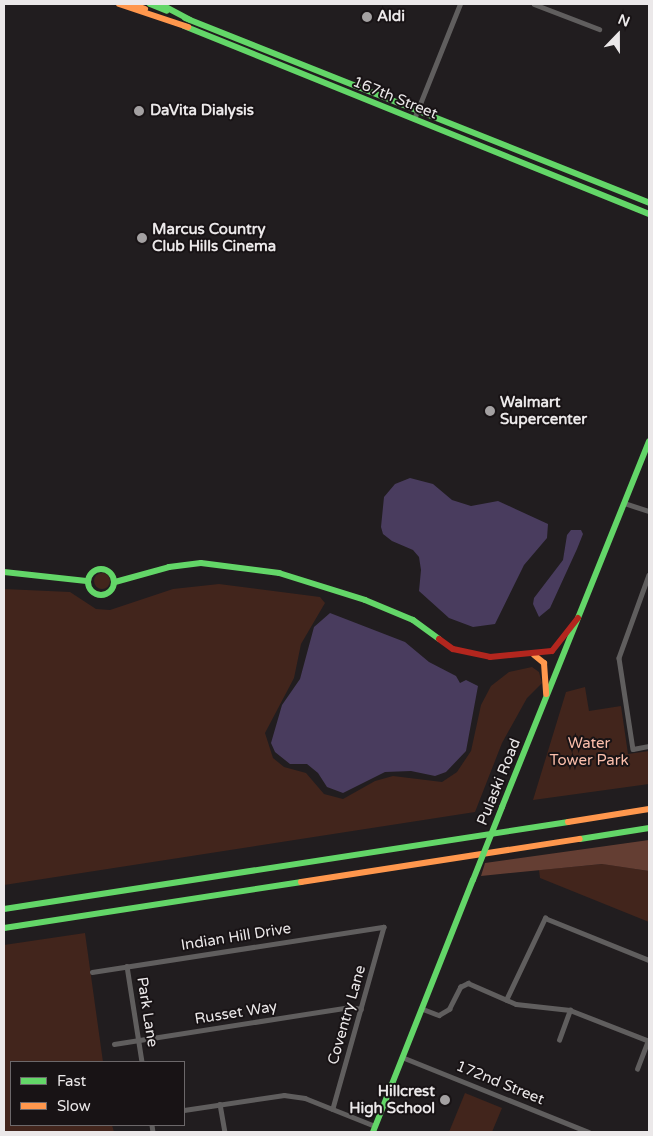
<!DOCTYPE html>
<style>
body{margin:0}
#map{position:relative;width:653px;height:1136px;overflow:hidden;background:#211d1f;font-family:"Varela Round",sans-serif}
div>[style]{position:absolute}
.green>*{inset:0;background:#42251c}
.round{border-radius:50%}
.forest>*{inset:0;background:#643e33}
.water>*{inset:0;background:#493c5e}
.street>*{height:4.5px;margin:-2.25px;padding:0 2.25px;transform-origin:2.25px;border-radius:2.25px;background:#605e5e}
.fast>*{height:6px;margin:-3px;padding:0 3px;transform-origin:3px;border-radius:3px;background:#63d668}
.fast>.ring{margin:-3px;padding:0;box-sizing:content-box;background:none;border:6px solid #63d668;border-radius:50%}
.slow>*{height:6px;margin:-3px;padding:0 3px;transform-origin:3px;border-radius:3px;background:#ff974d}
.jam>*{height:6px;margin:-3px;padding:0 3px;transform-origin:3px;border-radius:3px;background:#b3261e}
.fast-bridge>*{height:6px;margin:-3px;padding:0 3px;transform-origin:3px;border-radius:3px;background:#63d668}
.dots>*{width:14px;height:14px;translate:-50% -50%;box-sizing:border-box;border:2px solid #181315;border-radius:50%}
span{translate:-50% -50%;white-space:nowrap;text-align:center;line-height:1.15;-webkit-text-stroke:4px #181315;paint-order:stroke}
.poi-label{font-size:15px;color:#ebe8e9;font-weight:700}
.left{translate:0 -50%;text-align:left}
.right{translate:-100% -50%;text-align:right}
.street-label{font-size:15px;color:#ebe8e9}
.park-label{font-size:15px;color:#fbbeab}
.frame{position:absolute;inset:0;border:5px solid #ebe8e9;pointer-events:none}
.legend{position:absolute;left:10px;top:1061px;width:175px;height:65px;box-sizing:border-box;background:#181315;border:1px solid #6c686a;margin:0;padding:6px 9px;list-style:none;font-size:15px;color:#ebe8e9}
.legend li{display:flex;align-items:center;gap:10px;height:25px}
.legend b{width:25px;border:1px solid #6c686a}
.north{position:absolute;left:593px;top:10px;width:50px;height:50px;-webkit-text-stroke:4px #181315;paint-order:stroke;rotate:22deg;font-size:14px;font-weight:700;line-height:20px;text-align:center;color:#ebe8e9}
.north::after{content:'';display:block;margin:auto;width:18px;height:22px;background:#ebe8e9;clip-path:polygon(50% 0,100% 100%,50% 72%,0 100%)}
</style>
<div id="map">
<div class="green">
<div class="round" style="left:94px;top:573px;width:16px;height:16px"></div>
<div style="clip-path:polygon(219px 584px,320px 597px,325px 603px,301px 644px,294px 678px,265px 733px,273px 758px,284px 767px,306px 773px,324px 794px,343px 799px,375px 781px,393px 776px,442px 782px,457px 772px,471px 751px,481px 705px,491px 686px,509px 672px,532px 667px,539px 672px,542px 683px,527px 698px,502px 743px,475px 812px,4px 885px,4px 589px,70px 592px,96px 609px,110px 610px,173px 589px)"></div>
<div style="clip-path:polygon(585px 687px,589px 711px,621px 706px,628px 754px,649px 751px,649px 784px,533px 800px,566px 692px)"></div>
<div style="clip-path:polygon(603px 864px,649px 871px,649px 922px,540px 878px,539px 870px)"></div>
<div style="clip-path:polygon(85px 933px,103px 1062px,11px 1062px,11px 1125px,112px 1125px,114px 1132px,4px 1132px,4px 945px)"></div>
<div style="clip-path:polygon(465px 1093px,502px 1108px,492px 1132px,449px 1132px)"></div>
</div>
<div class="forest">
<div style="clip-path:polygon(649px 840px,649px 871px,602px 864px,481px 876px,485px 863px)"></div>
</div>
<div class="water">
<div style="clip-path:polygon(410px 478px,433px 484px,452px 500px,471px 506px,498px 501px,548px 524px,547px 538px,524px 565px,495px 624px,473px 627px,449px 618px,419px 591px,421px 570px,419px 557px,413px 550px,392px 541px,383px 534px,381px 527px,384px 497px,395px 484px)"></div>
<div style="clip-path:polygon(571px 530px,581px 530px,583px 534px,577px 549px,550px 608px,539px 617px,533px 604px,534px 598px,563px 560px,567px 535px)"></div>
<div style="clip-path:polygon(330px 613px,405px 642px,429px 662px,456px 676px,460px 683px,466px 680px,478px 686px,466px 751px,446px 772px,435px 776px,411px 771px,385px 772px,343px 793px,327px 787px,318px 773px,307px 764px,290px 764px,275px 752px,271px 743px,282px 705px,300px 679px,314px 627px)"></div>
</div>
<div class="street">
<div style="left:534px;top:4px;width:70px;rotate:21deg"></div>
<div style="left:414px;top:119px;width:124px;rotate:-68.2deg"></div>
<div style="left:624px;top:503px;width:26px;rotate:18deg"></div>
<div style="left:649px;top:575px;width:88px;rotate:109.9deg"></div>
<div style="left:619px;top:658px;width:92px;rotate:81.3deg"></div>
<div style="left:633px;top:749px;width:16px;rotate:-11deg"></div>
<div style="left:127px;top:966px;width:97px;rotate:81.1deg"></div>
<div style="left:92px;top:972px;width:295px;rotate:-8.8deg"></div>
<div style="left:384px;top:927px;width:189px;rotate:105.7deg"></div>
<div style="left:506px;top:1000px;width:91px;rotate:-64.6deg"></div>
<div style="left:545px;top:918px;width:112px;rotate:22deg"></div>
<div style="left:423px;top:1009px;width:17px;rotate:21deg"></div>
<div style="left:439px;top:1015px;width:12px;rotate:-31deg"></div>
<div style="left:449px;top:1009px;width:25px;rotate:-63deg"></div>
<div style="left:460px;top:987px;width:9px;rotate:-27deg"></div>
<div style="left:468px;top:983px;width:52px;rotate:23.6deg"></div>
<div style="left:516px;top:1004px;width:54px;rotate:6.3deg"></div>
<div style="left:570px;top:1010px;width:85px;rotate:21.4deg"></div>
<div style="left:559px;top:1040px;width:32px;rotate:-70deg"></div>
<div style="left:114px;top:1044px;width:239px;rotate:-8.9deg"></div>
<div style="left:350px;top:1007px;width:11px;rotate:10deg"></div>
<div style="left:402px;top:1057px;width:201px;rotate:21.9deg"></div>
<div style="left:637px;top:1069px;width:30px;rotate:-69deg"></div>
<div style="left:220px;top:1104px;width:28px;rotate:80deg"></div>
<div style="left:184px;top:1110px;width:101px;rotate:-8.5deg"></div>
<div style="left:284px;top:1095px;width:21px;rotate:8deg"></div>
<div style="left:305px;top:1098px;width:75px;rotate:21.8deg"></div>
<div style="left:152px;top:1125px;width:7px;rotate:82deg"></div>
</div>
<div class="fast">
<div style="left:150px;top:4px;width:18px;rotate:22deg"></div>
<div style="left:160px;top:4px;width:34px;rotate:28deg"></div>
<div style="left:185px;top:18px;width:500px;rotate:21.7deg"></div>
<div style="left:184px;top:26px;width:502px;rotate:22.01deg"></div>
<div class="ring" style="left:88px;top:569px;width:20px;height:20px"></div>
<div style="left:4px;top:572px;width:83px;rotate:6.2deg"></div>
<div style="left:115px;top:582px;width:56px;rotate:-15.5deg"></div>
<div style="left:169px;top:567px;width:32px;rotate:-7deg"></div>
<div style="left:201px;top:563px;width:79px;rotate:7.3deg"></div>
<div style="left:279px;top:573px;width:90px;rotate:17.4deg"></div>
<div style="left:365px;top:600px;width:52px;rotate:22.6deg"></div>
<div style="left:413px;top:620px;width:32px;rotate:36deg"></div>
<div style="left:502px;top:807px;width:394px;rotate:-68.1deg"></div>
<div style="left:580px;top:839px;width:70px;rotate:-9.1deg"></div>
<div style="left:4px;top:909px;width:571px;rotate:-8.77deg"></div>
<div style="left:4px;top:928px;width:301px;rotate:-8.8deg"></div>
<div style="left:373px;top:1132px;width:271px;rotate:-68.4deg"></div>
</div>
<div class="slow">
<div style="left:119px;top:4px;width:73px;rotate:18.4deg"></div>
<div style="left:132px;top:4px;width:14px;rotate:21deg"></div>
<div style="left:534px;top:655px;width:13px;rotate:39deg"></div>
<div style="left:544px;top:663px;width:31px;rotate:86deg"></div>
<div style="left:568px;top:822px;width:82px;rotate:-9.1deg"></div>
<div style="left:301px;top:882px;width:282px;rotate:-8.8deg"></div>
</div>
<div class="jam">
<div style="left:439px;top:639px;width:17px;rotate:36deg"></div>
<div style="left:453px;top:649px;width:38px;rotate:12deg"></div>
<div style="left:490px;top:657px;width:62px;rotate:-5.5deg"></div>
<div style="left:552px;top:651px;width:42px;rotate:-51.8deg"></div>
</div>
<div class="fast-bridge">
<div style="left:473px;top:880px;width:79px;rotate:-68.3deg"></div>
</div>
<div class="dots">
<div style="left:367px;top:17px;background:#a4a1a2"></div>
<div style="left:139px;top:111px;background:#a4a1a2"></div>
<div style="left:142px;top:238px;background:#a4a1a2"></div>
<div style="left:490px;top:411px;background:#a4a1a2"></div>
<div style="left:445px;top:1100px;background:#a4a1a2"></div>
</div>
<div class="poi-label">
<span class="left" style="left:377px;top:17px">Aldi</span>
<span class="left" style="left:150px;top:111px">DaVita Dialysis</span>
<span class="left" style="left:152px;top:238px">Marcus Country<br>Club Hills Cinema</span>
<span class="left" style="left:500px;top:411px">Walmart<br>Supercenter</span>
<span class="right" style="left:435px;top:1100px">Hillcrest<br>High School</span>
</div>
<div class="street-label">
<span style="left:395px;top:98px;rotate:22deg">167th Street</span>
<span style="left:499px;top:782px;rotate:-68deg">Pulaski Road</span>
<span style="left:236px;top:937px;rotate:-9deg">Indian Hill Drive</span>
<span style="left:147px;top:1012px;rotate:81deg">Park Lane</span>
<span style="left:236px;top:1013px;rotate:-9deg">Russet Way</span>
<span style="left:347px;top:1015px;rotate:-74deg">Coventry Lane</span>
<span style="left:500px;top:1083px;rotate:22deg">172nd Street</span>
</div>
<div class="park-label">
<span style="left:589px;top:752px">Water<br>Tower Park</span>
</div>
<div class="frame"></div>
<ul class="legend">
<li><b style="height:6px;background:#63d668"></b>Fast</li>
<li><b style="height:6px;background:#ff974d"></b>Slow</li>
</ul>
<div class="north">N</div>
</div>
